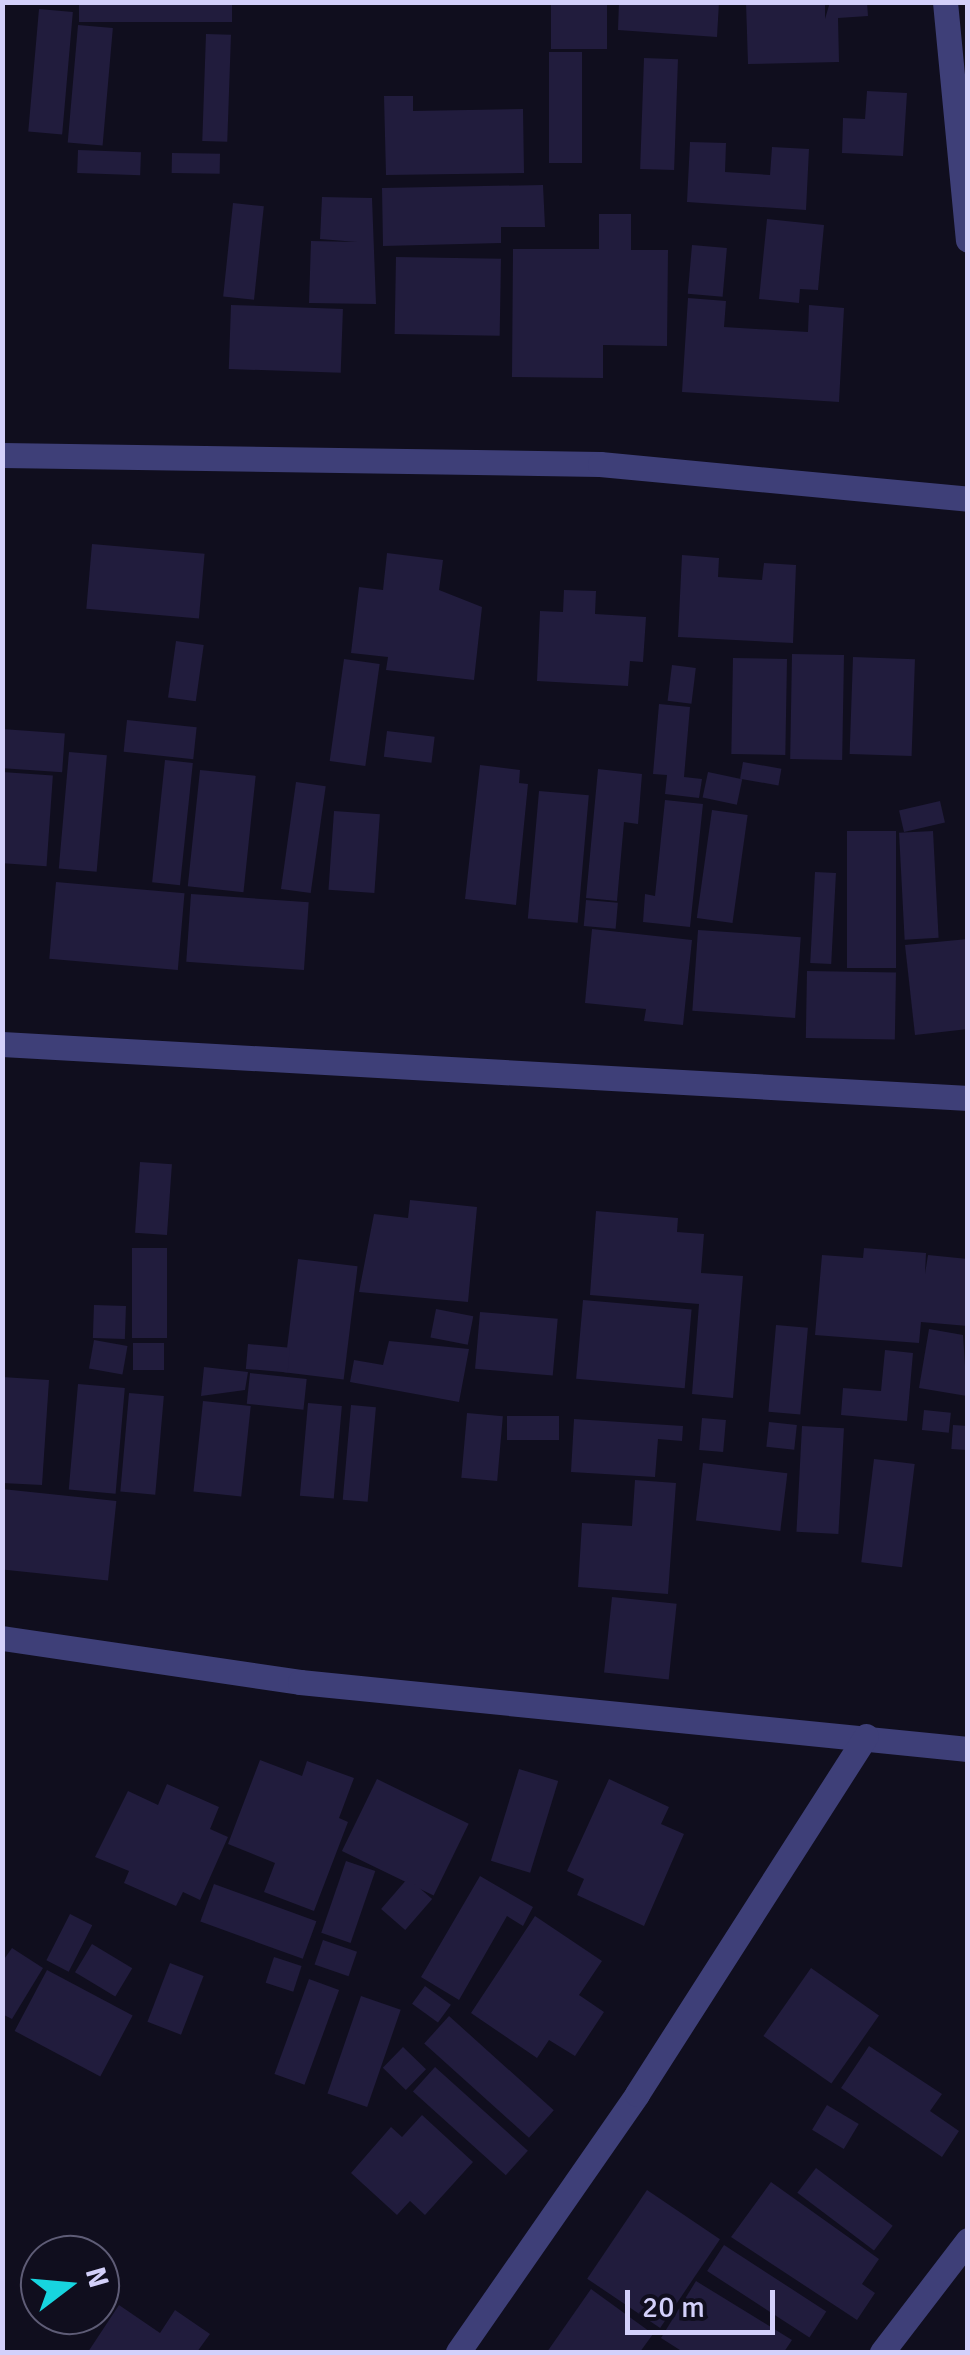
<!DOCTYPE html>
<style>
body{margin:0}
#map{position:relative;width:970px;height:2355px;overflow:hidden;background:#100e1e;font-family:Signika,sans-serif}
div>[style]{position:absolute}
.building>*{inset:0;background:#211c3d;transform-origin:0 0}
.minor>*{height:25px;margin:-12.5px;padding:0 12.5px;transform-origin:12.5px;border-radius:12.5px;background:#3e3f78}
span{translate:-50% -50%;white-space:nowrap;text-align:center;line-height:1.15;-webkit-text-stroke:8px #100e1e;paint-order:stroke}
.frame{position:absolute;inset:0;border:5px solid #d3d0fa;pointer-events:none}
.north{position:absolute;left:20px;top:2235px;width:100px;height:100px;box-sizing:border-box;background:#100e1e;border:2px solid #5e5c76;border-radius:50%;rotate:74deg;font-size:28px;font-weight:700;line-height:40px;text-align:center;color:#d3d0fa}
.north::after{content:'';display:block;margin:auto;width:35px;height:45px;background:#17d5df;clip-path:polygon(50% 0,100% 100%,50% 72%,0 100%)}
.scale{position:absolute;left:625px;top:2290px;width:150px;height:45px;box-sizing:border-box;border:5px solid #d3d0fa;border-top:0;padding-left:12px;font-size:30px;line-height:35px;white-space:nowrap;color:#d3d0fa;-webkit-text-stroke:8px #100e1e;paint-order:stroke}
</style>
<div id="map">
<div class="building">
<div style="left:79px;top:2px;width:153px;height:20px"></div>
<div style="left:551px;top:2px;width:56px;height:47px"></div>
<div style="clip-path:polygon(619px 2px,719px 2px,717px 37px,618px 30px)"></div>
<div style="clip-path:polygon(746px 2px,825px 2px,825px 19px,830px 2px,867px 2px,868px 16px,838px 18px,839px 62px,748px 64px)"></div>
<div style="left:39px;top:9px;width:34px;height:123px;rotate:5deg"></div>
<div style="left:78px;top:25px;width:35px;height:118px;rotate:5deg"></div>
<div style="left:206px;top:34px;width:25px;height:107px;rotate:2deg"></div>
<div style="left:549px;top:52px;width:33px;height:111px"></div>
<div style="left:644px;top:58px;width:34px;height:111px;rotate:2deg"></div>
<div style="clip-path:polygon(867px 91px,907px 93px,903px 156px,842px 153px,843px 118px,865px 119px)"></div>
<div style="clip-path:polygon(384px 96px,413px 96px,413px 111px,523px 109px,524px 173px,386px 175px)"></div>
<div style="clip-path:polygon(690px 142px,726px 143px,725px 172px,770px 175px,772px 147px,809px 149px,806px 210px,687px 202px)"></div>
<div style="left:78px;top:150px;width:63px;height:23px;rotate:2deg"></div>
<div style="left:172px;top:153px;width:48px;height:20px;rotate:1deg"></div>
<div style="clip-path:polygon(543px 185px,545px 227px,501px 227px,501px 243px,383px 246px,382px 188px)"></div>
<div style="clip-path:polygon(322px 197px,372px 198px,376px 304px,309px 303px,311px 241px,357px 242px,320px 239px)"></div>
<div style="left:233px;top:203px;width:31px;height:94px;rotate:6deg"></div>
<div style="clip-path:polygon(599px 214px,631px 214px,631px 250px,668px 250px,667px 346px,603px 345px,603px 378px,512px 377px,513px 249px,599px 249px)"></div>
<div style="clip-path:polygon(767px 219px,824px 225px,818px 290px,800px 289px,799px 303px,759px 299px)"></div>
<div style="left:692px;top:245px;width:35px;height:49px;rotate:5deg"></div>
<div style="left:396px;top:257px;width:105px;height:77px;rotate:1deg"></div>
<div style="clip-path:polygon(688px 298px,726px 301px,724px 327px,808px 332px,809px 305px,844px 308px,839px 402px,682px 392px)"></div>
<div style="left:231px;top:305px;width:112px;height:64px;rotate:2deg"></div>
<div style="left:92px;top:544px;width:113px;height:65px;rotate:5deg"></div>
<div style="clip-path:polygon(387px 553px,443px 560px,439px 590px,482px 607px,474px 680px,386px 670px,388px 657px,351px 653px,359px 587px,383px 590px)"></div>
<div style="clip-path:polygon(682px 555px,719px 558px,718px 577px,762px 580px,764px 563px,796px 565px,793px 643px,678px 637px)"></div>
<div style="clip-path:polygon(564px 590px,596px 591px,595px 614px,646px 617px,643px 662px,630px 661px,628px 686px,537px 681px,540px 611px,563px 612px)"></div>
<div style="left:176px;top:641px;width:28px;height:57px;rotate:8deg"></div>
<div style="left:792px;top:654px;width:52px;height:105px;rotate:1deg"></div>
<div style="left:853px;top:657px;width:62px;height:97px;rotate:2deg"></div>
<div style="left:733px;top:658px;width:54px;height:96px;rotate:1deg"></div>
<div style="left:344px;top:659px;width:36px;height:103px;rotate:8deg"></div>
<div style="left:672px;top:665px;width:24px;height:36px;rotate:7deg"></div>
<div style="clip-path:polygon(659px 704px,690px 707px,684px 777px,702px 779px,699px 798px,665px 794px,667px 775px,653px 774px)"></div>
<div style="left:127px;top:720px;width:70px;height:32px;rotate:6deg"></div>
<div style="left:2px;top:729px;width:63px;height:39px;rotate:4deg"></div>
<div style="left:387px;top:731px;width:48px;height:26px;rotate:7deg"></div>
<div style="left:69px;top:752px;width:38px;height:117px;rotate:5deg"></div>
<div style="left:165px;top:760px;width:28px;height:123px;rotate:6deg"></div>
<div style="left:743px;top:762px;width:39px;height:17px;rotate:10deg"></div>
<div style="clip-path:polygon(480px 765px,520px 770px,519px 783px,528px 784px,516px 905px,465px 899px)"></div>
<div style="clip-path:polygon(598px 769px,642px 774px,638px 824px,624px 822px,617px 901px,586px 898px)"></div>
<div style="left:200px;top:770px;width:56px;height:117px;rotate:6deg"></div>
<div style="left:2px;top:772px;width:51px;height:91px;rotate:4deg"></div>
<div style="left:708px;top:772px;width:35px;height:26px;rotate:12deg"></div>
<div style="left:296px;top:782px;width:30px;height:108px;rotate:8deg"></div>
<div style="left:539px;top:791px;width:50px;height:128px;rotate:5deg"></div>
<div style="clip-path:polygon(665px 800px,703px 804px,690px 927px,643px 922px,645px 894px,655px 896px)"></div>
<div style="left:940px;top:801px;width:22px;height:42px;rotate:77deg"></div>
<div style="left:712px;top:810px;width:36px;height:109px;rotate:8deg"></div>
<div style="left:334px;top:811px;width:46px;height:79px;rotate:4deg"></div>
<div style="left:847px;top:831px;width:49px;height:137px"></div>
<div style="left:933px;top:831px;width:107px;height:34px;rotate:87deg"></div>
<div style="left:815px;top:872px;width:21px;height:91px;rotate:3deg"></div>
<div style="left:56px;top:882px;width:129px;height:77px;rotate:5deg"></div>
<div style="left:191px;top:894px;width:118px;height:68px;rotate:4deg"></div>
<div style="left:586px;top:900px;width:32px;height:26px;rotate:5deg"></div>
<div style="clip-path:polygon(592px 929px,692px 940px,683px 1025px,644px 1021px,646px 1009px,585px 1003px)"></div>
<div style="left:698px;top:930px;width:103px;height:81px;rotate:4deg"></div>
<div style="clip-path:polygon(968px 939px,968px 1029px,915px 1035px,905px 945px)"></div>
<div style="left:807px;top:971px;width:89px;height:67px;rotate:1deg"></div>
<div style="left:140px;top:1162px;width:32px;height:71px;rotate:4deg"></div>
<div style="clip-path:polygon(410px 1200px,477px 1207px,468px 1302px,359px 1292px,374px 1214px,408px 1218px)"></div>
<div style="clip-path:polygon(596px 1211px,678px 1218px,677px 1232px,704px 1234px,701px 1273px,743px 1276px,733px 1398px,692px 1394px,699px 1304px,590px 1295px)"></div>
<div style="left:132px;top:1248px;width:35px;height:90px"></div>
<div style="clip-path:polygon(864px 1248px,926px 1253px,925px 1274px,928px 1255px,968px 1259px,968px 1326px,921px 1322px,919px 1343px,815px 1335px,822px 1255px,863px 1258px)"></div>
<div style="left:298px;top:1259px;width:60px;height:114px;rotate:7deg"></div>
<div style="left:583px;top:1300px;width:109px;height:79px;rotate:5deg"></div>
<div style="left:94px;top:1305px;width:32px;height:33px;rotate:2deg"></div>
<div style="left:436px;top:1309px;width:38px;height:29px;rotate:11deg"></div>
<div style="left:480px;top:1312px;width:78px;height:57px;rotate:5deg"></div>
<div style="left:776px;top:1325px;width:32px;height:87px;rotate:5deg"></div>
<div style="clip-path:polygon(929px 1329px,963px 1335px,967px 1396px,919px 1388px)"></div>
<div style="left:94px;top:1340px;width:34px;height:29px;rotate:10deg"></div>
<div style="clip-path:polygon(389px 1341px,469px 1349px,459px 1402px,350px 1382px,354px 1360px,383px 1365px)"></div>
<div style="left:164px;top:1343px;width:27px;height:31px;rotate:90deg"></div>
<div style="left:248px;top:1344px;width:42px;height:25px;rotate:5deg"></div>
<div style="clip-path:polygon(885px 1350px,913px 1353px,907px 1421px,841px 1415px,843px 1388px,881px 1391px)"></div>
<div style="clip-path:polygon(204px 1367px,248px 1372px,245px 1390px,201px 1396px)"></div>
<div style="left:250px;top:1373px;width:57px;height:31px;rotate:6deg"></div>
<div style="clip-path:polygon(2px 1377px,49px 1380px,42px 1485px,2px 1483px)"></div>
<div style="left:78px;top:1384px;width:47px;height:106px;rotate:5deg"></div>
<div style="left:129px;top:1393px;width:35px;height:99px;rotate:5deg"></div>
<div style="left:203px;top:1401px;width:48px;height:91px;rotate:6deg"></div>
<div style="left:308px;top:1403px;width:34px;height:93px;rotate:5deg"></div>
<div style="left:351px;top:1405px;width:25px;height:95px;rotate:5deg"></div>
<div style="left:924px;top:1410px;width:27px;height:20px;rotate:6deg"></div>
<div style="left:467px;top:1413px;width:36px;height:65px;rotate:5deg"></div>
<div style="left:507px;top:1416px;width:52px;height:24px"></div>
<div style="left:702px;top:1418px;width:24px;height:32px;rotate:5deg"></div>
<div style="clip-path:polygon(574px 1419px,683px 1426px,682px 1441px,658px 1439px,655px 1477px,571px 1472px)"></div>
<div style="left:769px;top:1422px;width:28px;height:25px;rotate:6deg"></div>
<div style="left:953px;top:1425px;width:15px;height:24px;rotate:4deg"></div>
<div style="left:802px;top:1426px;width:42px;height:106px;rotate:3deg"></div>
<div style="left:874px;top:1459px;width:41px;height:104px;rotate:7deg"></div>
<div style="left:703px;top:1463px;width:85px;height:58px;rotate:7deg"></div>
<div style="clip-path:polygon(635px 1480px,676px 1483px,668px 1594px,578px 1587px,582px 1523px,632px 1526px)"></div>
<div style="left:2px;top:1489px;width:115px;height:80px;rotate:6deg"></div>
<div style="left:612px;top:1597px;width:65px;height:76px;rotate:6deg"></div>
<div style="clip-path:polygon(260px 1760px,302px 1776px,307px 1761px,354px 1778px,339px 1818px,348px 1822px,314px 1911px,264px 1892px,275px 1863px,228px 1844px)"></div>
<div style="left:519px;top:1769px;width:41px;height:96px;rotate:17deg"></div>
<div style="left:377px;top:1779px;width:102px;height:80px;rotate:26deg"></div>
<div style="clip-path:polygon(609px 1779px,669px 1807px,661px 1824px,684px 1834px,644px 1926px,577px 1895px,584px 1879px,567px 1871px)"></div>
<div style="clip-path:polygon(167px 1784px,219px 1807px,210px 1829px,228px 1837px,200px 1900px,183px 1892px,176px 1906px,124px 1883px,129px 1871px,95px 1857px,128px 1791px,158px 1805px)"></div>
<div style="left:346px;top:1861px;width:31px;height:76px;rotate:19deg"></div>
<div style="clip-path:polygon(480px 1876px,533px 1907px,523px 1926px,507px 1916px,459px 2000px,421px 1977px)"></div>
<div style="left:408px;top:1878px;width:32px;height:41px;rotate:41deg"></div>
<div style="left:214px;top:1884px;width:109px;height:40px;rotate:20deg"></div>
<div style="left:70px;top:1914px;width:25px;height:52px;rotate:27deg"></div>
<div style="clip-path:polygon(535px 1916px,602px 1961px,579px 1995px,604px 2012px,575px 2056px,549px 2040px,537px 2058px,471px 2013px)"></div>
<div style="left:323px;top:1940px;width:36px;height:26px;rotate:19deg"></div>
<div style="left:92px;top:1944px;width:47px;height:33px;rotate:31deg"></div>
<div style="clip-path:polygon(12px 1948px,43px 1968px,12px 2019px,2px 2014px,2px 1962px)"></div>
<div style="left:274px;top:1957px;width:29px;height:27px;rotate:18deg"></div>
<div style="left:170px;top:1963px;width:36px;height:63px;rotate:21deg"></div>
<div style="left:811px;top:1968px;width:83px;height:83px;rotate:35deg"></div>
<div style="left:47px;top:1970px;width:97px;height:69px;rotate:28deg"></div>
<div style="left:309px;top:1979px;width:32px;height:101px;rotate:20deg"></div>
<div style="left:425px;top:1986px;width:32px;height:22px;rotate:36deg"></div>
<div style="left:361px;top:1996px;width:42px;height:103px;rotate:19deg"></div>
<div style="left:449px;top:2016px;width:141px;height:37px;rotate:42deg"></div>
<div style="clip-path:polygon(869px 2046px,942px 2094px,930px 2111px,959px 2131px,942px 2157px,841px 2088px)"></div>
<div style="left:403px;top:2047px;width:32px;height:29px;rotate:44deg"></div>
<div style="left:435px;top:2067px;width:125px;height:33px;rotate:42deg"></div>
<div style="left:827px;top:2105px;width:37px;height:29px;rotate:31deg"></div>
<div style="clip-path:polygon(422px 2115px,473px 2162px,425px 2215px,410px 2201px,397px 2215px,351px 2173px,391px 2127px,402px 2137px)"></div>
<div style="left:816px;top:2168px;width:96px;height:31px;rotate:37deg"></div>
<div style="clip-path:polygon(771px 2182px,879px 2259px,862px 2284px,875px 2293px,857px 2320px,731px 2237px)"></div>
<div style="left:647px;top:2190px;width:88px;height:107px;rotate:34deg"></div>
<div style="left:724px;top:2245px;width:122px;height:31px;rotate:33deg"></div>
<div style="clip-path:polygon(696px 2281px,792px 2340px,784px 2352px,683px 2352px,661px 2338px)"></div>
<div style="clip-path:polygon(591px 2289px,653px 2334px,640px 2352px,547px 2352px)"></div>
<div style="clip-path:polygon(119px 2305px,160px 2333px,175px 2310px,210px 2334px,197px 2352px,88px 2352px)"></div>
</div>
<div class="minor">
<div style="left:945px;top:2px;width:239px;rotate:84.5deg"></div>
<div style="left:2px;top:455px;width:598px;rotate:0.86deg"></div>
<div style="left:600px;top:464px;width:370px;rotate:5.4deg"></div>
<div style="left:2px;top:1044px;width:968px;rotate:3.2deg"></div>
<div style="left:2px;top:1638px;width:301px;rotate:8.4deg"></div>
<div style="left:300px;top:1682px;width:671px;rotate:5.73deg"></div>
<div style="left:458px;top:2352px;width:314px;rotate:-55.2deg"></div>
<div style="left:637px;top:2094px;width:425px;rotate:-57.4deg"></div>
<div style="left:882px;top:2352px;width:141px;rotate:-52.5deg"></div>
</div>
<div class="frame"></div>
<div class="north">N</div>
<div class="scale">20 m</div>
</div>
